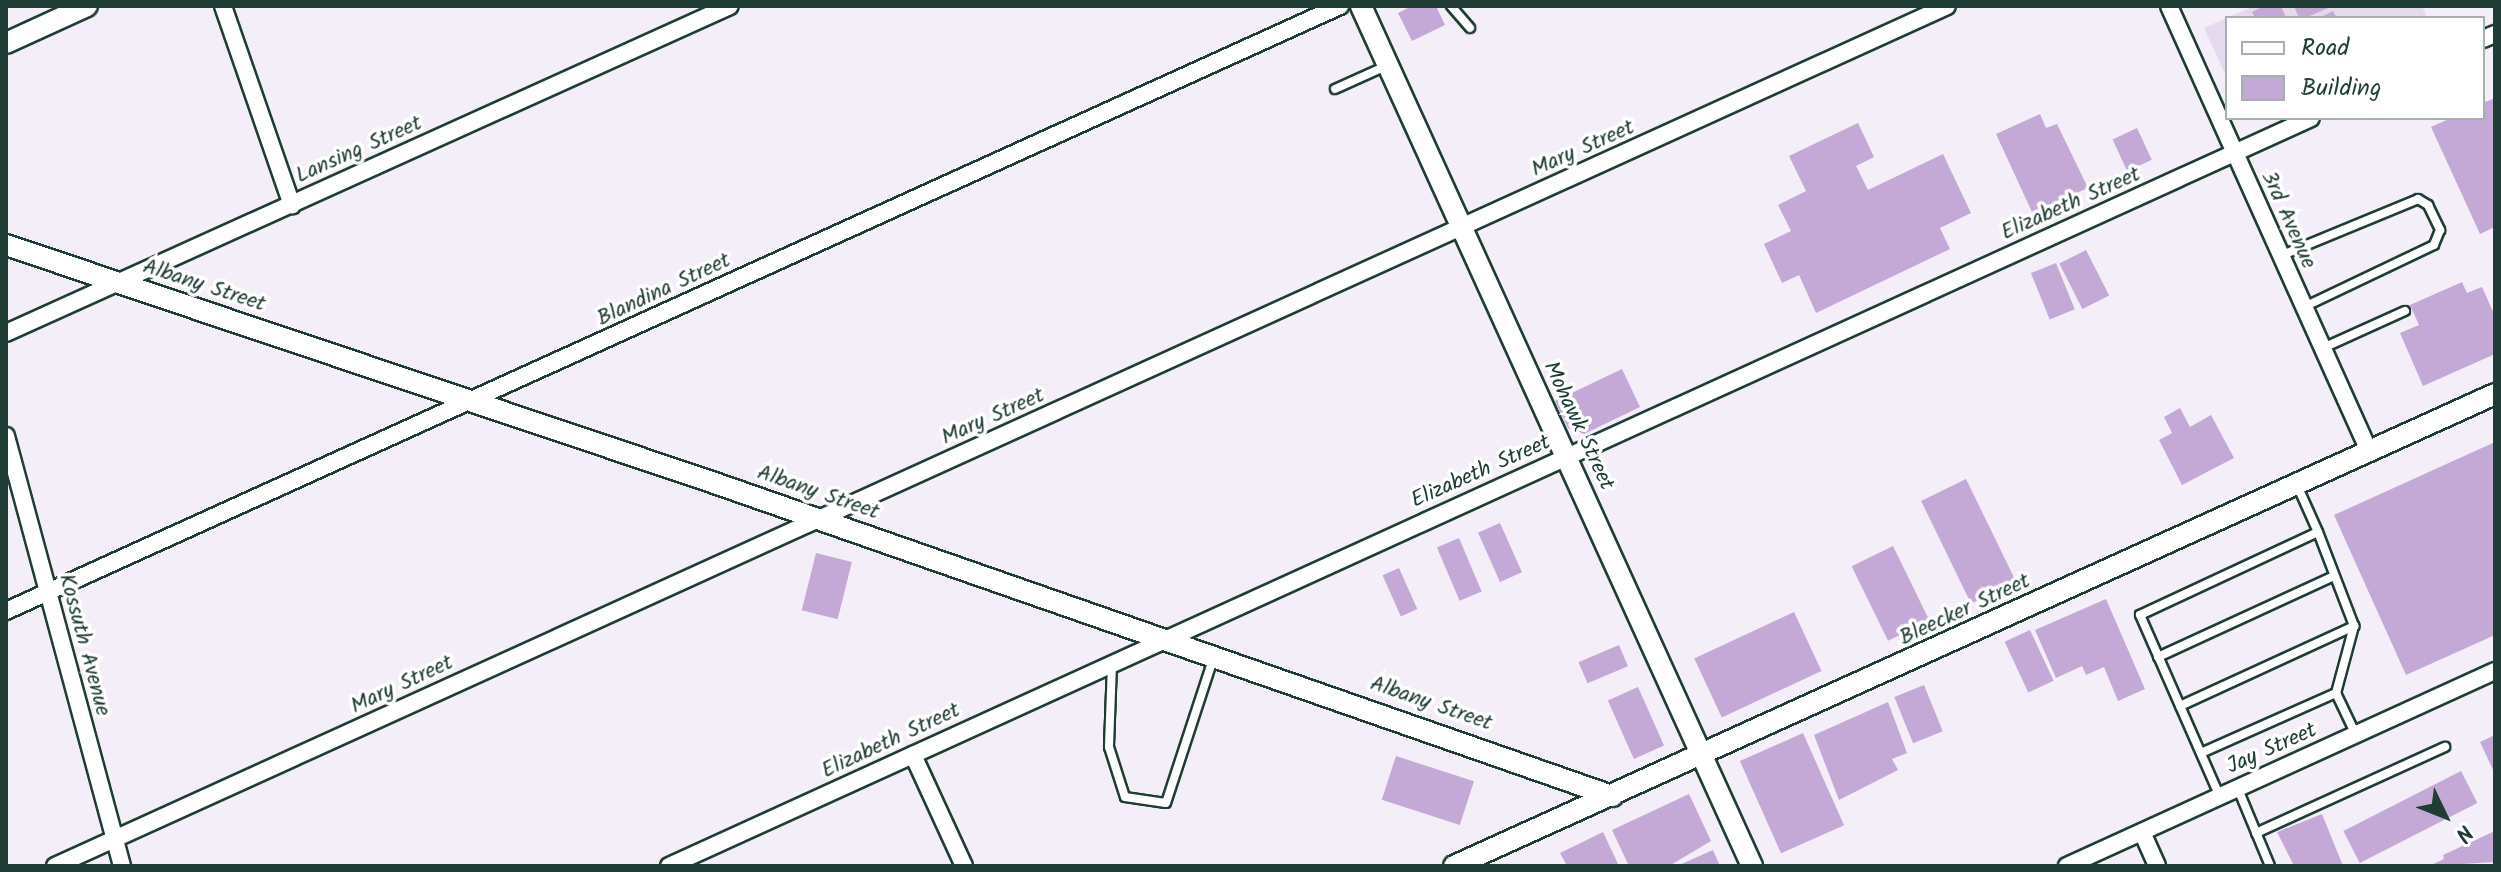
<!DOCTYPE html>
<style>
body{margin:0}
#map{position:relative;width:2501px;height:872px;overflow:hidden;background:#f3eef7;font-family:Kalam,sans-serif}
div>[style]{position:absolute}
.built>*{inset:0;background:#e5d9ed}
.building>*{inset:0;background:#c4a9d6;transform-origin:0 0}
.roads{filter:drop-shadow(2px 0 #1f3d34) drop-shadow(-2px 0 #1f3d34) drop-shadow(0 2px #1f3d34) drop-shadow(0 -2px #1f3d34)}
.service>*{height:8px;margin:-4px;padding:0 4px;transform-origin:4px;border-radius:4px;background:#fff}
.minor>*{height:16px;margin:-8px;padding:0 8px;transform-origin:8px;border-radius:8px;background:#fff}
.tertiary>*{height:20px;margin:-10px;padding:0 10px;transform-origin:10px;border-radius:10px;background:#fff}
span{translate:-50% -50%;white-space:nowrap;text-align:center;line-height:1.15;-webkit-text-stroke:7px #fff;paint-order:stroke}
.street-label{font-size:22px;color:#1f3d34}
.frame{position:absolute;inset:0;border:8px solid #1f3d34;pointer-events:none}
.legend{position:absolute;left:2225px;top:16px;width:260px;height:104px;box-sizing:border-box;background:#fff;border:2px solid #a5b1ae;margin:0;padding:10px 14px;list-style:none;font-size:24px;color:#1f3d34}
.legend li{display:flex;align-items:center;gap:16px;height:40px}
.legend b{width:40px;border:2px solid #a5b1ae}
.north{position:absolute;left:2405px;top:776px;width:80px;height:80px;-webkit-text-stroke:6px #fff;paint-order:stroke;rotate:133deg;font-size:22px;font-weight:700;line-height:32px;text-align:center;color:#1f3d34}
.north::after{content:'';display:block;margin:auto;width:28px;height:36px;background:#1f3d34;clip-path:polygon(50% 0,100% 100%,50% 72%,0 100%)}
</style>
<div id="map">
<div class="built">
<div style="clip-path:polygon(2254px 6px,2422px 6px,2427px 18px,2227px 18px,2227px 78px,2204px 28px)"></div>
</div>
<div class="building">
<div style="clip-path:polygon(1412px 6px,1436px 6px,1445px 25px,1412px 41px,1398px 13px)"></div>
<div style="clip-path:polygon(2264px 6px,2281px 6px,2286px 18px,2255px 18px,2252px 12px)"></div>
<div style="clip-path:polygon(2294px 6px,2333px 6px,2305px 18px,2299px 18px)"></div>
<div style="clip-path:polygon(2333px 11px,2337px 18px,2319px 18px)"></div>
<div style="clip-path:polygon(2495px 98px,2495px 227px,2480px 234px,2431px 127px,2451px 118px,2483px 118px,2483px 103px)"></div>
<div style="clip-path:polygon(2040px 114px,2046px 128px,2057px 124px,2088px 188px,2032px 212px,1996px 134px)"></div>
<div style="clip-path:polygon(1858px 123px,1874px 157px,1856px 166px,1868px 190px,1943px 154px,1971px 213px,1940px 228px,1950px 249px,1816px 313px,1799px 275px,1782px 283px,1764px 244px,1791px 231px,1778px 205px,1806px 191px,1789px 156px)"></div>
<div style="left:2137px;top:128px;width:35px;height:27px;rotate:65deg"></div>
<div style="left:2086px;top:250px;width:51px;height:30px;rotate:63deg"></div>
<div style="left:2056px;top:263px;width:50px;height:27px;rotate:68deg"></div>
<div style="clip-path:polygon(2462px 282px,2467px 293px,2482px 287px,2495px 316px,2495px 354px,2423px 386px,2400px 333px,2419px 325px,2410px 305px)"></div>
<div style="clip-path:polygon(1622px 369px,1640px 407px,1584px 434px,1568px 428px,1555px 401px)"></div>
<div style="clip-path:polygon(2180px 408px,2190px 427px,2211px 415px,2234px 458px,2182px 485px,2159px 440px,2172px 433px,2164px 417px)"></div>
<div style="clip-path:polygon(2495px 442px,2495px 635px,2406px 675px,2334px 515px)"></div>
<div style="left:1966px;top:479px;width:114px;height:50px;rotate:64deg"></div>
<div style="left:1500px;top:523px;width:54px;height:24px;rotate:66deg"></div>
<div style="left:1459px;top:538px;width:58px;height:24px;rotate:67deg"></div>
<div style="left:1893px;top:546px;width:83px;height:46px;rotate:64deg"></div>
<div style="left:816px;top:553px;width:37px;height:59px;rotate:14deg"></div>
<div style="left:1399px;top:568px;width:45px;height:18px;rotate:66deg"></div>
<div style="clip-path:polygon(2106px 599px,2145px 689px,2118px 701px,2104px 667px,2086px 675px,2082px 666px,2056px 678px,2035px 630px)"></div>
<div style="left:1794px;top:612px;width:65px;height:110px;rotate:65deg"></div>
<div style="left:2030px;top:630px;width:56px;height:28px;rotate:65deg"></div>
<div style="left:1619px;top:645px;width:23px;height:44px;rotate:67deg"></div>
<div style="left:1924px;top:685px;width:50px;height:32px;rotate:68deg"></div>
<div style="left:1638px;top:687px;width:64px;height:33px;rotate:66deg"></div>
<div style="clip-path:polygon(1888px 702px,1907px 753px,1892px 759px,1898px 770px,1839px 800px,1814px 735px)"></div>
<div style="left:1803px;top:733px;width:101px;height:69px;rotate:66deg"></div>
<div style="clip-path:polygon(2495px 735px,2495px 774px,2480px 742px)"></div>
<div style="left:1396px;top:756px;width:82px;height:46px;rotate:18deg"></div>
<div style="left:2461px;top:771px;width:36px;height:132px;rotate:63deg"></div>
<div style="clip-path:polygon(1689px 794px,1711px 841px,1669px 866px,1629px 866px,1612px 830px)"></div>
<div style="clip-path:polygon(2322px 814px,2343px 866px,2294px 866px,2277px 832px)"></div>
<div style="clip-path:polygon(2495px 831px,2495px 862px,2429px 866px,2444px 859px,2443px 855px)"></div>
<div style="clip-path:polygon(1603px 832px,1619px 866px,1567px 866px,1560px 853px)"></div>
<div style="clip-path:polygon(1713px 850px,1720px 866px,1677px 866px)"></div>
</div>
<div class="roads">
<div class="service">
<div style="left:1451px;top:6px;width:29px;rotate:49deg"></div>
<div style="left:1335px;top:89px;width:56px;rotate:-24.3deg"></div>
<div style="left:2280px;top:256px;width:149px;rotate:-22.4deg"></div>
<div style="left:2418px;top:199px;width:12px;rotate:31deg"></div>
<div style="left:2428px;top:205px;width:28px;rotate:64deg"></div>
<div style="left:2440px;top:230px;width:16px;rotate:112deg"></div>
<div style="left:2434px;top:245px;width:144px;rotate:154.5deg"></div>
<div style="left:2323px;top:348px;width:90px;rotate:-24.3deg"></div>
<div style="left:2318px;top:532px;width:101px;rotate:69deg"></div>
<div style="left:2354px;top:626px;width:69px;rotate:105deg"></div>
<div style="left:2158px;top:657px;width:194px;rotate:-24.7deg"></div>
<div style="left:1112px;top:664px;width:83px;rotate:92.1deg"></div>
<div style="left:1109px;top:747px;width:52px;rotate:72.3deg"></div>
<div style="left:1125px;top:797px;width:41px;rotate:8.3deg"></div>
<div style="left:1166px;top:803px;width:155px;rotate:-71.9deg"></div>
<div style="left:2180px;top:706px;width:192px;rotate:-24.7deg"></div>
<div style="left:2201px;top:753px;width:148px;rotate:-24deg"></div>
<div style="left:2336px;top:693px;width:47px;rotate:64.5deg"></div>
<div style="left:2238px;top:789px;width:83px;rotate:67.4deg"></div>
<div style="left:2220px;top:797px;width:199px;rotate:-113.7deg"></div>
<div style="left:2140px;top:615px;width:196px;rotate:-25deg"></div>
<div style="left:2318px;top:532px;width:51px;rotate:-114.1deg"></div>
<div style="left:2256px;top:833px;width:208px;rotate:-24.5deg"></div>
</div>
<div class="minor">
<div style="left:223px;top:6px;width:211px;rotate:70.9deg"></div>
<div style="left:2169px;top:6px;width:489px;rotate:65.8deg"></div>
<div style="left:2483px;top:39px;width:13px;rotate:-23deg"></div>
<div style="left:6px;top:333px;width:794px;rotate:-24.31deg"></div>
<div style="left:6px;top:436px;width:445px;rotate:74.9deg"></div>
<div style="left:6px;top:611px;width:1465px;rotate:-24.4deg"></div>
<div style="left:913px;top:755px;width:122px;rotate:65.3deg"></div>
<div style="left:2142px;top:832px;width:37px;rotate:66deg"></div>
<div style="left:55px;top:866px;width:2078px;rotate:-24.44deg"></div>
<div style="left:669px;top:866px;width:1804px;rotate:-24.49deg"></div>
<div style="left:2067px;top:866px;width:470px;rotate:-24.5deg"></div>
</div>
<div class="tertiary">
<div style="left:1361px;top:6px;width:945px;rotate:65.55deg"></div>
<div style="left:6px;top:43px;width:89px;rotate:-24.6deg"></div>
<div style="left:6px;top:245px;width:738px;rotate:18.56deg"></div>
<div style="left:706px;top:480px;width:960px;rotate:19.23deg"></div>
<div style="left:1454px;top:866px;width:1143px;rotate:-24.39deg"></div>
</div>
</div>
<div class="street-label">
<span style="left:1583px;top:149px;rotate:-24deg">Mary Street</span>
<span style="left:359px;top:150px;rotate:-24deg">Lansing Street</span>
<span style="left:2071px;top:204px;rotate:-24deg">Elizabeth Street</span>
<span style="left:2288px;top:220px;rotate:66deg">3rd Avenue</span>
<span style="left:204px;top:286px;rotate:18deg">Albany Street</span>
<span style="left:664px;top:290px;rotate:-25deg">Blandina Street</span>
<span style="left:993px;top:417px;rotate:-24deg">Mary Street</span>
<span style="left:1578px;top:426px;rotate:65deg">Mohawk Street</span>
<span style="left:1481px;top:472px;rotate:-24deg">Elizabeth Street</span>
<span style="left:818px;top:493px;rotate:19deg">Albany Street</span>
<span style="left:1965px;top:610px;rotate:-25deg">Bleecker Street</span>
<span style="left:84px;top:645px;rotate:75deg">Kossuth Avenue</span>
<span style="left:402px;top:685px;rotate:-25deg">Mary Street</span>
<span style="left:1431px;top:704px;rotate:19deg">Albany Street</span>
<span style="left:891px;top:741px;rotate:-25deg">Elizabeth Street</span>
<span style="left:2272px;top:749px;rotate:-24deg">Jay Street</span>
</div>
<div class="frame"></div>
<ul class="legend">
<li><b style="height:10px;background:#fff"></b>Road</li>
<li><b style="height:22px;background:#c4a9d6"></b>Building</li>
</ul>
<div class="north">N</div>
</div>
